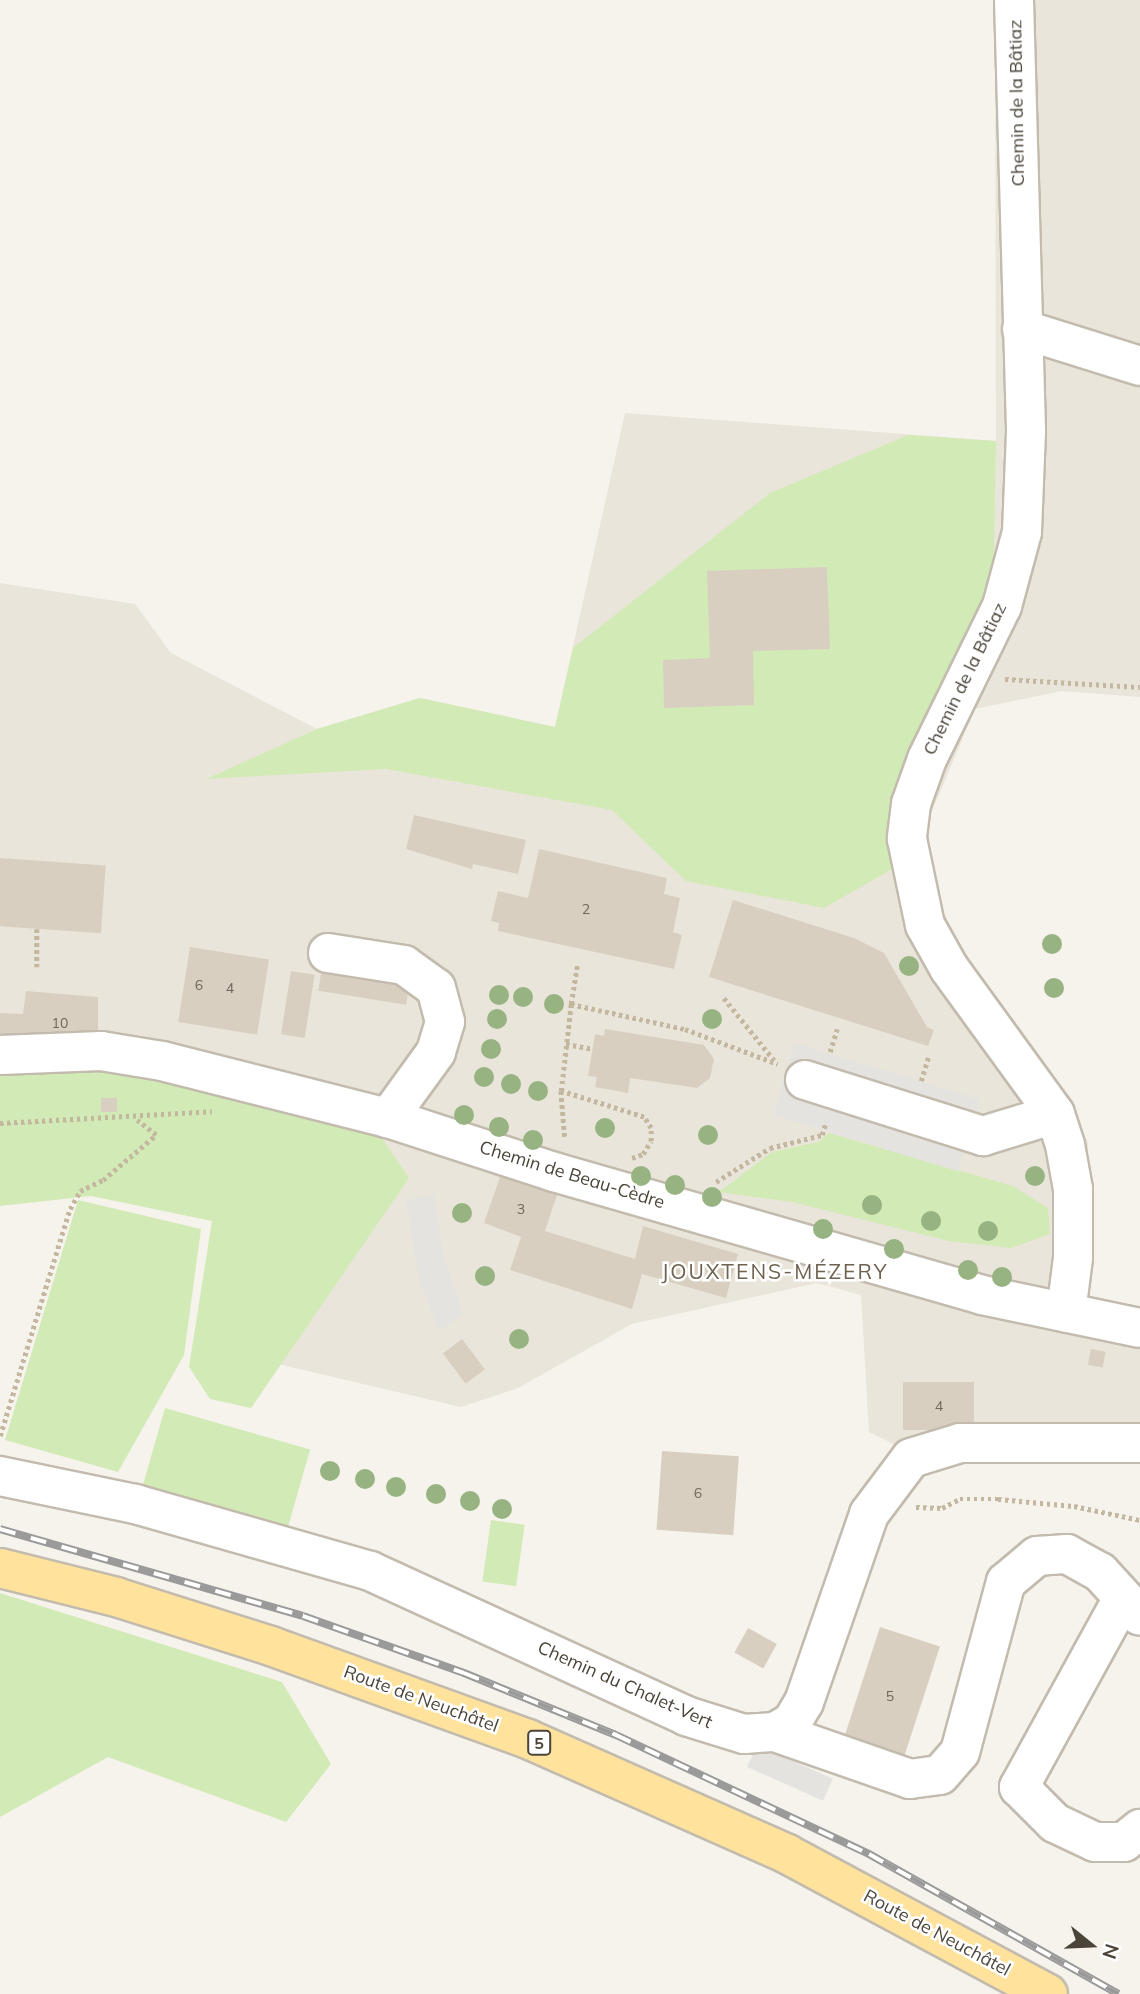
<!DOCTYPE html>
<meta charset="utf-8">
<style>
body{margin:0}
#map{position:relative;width:1140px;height:1994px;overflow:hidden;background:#f6f3ec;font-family:Mulish,sans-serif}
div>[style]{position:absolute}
.residential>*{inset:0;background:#eae5da}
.green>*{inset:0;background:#d2eab5;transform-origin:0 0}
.parking>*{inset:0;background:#e5e3e0;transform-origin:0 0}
.building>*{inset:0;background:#d8cfc1;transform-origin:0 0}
.path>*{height:4.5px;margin-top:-2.25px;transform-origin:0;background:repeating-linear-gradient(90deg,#c4b79f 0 3.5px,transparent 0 7px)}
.roads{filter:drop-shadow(2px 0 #c2bbae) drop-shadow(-2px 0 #c2bbae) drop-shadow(0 2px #c2bbae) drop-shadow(0 -2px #c2bbae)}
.minor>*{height:38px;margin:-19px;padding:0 19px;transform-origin:19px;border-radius:19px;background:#fff}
.major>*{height:38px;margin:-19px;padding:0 19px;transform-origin:19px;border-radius:19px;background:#ffe39c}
.rail>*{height:8px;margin-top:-4px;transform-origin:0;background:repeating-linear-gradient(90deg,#fff 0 16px,#9a9a9a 0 32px);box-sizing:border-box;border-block:2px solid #9a9a9a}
.trees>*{width:20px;height:20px;margin:-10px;border-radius:50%;background:#97b381}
span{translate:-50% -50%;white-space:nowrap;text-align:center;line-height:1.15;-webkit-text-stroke:5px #fff;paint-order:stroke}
.number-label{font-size:14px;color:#6e675b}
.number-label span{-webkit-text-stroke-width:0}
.shield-label span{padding:2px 5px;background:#fff;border:2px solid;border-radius:5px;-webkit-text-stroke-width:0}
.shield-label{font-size:16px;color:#4b4439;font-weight:700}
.street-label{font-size:18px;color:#4b4439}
.quarter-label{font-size:21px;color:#6e6250;letter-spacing:2px}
.north{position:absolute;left:1056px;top:1910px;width:70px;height:70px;-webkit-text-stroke:5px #fff;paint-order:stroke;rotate:108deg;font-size:19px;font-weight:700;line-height:28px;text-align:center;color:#4b4439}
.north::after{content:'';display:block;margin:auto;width:24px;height:32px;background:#4b4439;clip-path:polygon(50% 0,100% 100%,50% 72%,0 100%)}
</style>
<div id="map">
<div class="residential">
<div style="clip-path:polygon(995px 0,1140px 0,1140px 697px,1062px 691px,975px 709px,920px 840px,945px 929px,1088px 1142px,1090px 1300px,1140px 1306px,1140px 1447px,920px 1457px,869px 1432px,861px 1295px,817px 1283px,632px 1324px,518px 1388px,461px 1407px,278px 1364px,409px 1178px,161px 1068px,0 1075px,0 583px,135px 604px,171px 653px,317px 729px,420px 698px,555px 727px,625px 413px,996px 441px)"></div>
</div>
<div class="green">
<div style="clip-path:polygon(908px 435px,996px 441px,992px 647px,894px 868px,824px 908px,686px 881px,612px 810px,386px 769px,206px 779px,317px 729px,420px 698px,555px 727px,573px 648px,770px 493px)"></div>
<div style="clip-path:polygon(161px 1068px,375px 1128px,409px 1178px,251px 1408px,210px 1399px,189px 1367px,212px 1221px,91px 1196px,0 1206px,0 1075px)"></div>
<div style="clip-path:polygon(829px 1133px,1013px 1186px,1048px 1208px,1050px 1234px,1011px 1248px,949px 1241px,792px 1202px,719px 1192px,772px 1152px,818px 1142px)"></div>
<div style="clip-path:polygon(78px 1200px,201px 1229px,184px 1355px,118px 1472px,5px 1440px)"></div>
<div style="left:165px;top:1408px;width:151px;height:83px;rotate:16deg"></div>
<div style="left:491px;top:1520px;width:34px;height:62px;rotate:8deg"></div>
<div style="clip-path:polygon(0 1593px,282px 1682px,331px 1764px,286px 1822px,108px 1757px,0 1817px)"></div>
</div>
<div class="parking">
<div style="left:795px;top:1043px;width:193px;height:75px;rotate:17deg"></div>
<div style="clip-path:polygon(434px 1195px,443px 1254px,463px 1313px,439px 1331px,418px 1275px,406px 1200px)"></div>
<div style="left:757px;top:1745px;width:83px;height:24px;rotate:24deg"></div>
</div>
<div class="building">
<div style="clip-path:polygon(827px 567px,830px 649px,753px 651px,754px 705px,664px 708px,663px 660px,710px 658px,707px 571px)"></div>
<div style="clip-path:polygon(414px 815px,526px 840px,518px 874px,473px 864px,472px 869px,406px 849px)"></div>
<div style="clip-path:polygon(539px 849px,667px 878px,664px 894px,680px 898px,673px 932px,682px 935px,674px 969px,498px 931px,499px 923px,491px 921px,498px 891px,528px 898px)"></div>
<div style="left:0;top:858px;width:106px;height:68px;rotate:4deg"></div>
<div style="clip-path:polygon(733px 900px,854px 938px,884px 953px,927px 1027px,934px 1030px,928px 1046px,709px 977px)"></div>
<div style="left:190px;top:947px;width:80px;height:76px;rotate:9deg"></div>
<div style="left:322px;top:967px;width:89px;height:24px;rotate:9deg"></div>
<div style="left:291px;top:971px;width:24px;height:64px;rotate:9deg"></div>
<div style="clip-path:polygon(26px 991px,98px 997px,98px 1044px,0 1047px,0 1013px,23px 1014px)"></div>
<div style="clip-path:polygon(605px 1029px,704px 1045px,714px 1059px,710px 1078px,697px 1088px,630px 1078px,628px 1093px,595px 1087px,597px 1077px,588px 1076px,595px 1034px,604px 1036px)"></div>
<div style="left:117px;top:1098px;width:14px;height:16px;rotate:90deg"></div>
<div style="clip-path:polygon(501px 1174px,557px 1195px,545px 1231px,635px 1259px,643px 1226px,738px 1254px,726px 1298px,642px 1274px,632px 1309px,510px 1270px,521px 1237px,484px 1223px)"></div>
<div style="left:462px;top:1339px;width:38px;height:24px;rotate:53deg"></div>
<div style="left:1091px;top:1349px;width:15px;height:16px;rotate:11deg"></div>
<div style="left:903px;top:1382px;width:71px;height:48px"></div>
<div style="left:662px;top:1451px;width:77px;height:79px;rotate:4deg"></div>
<div style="left:880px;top:1627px;width:63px;height:124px;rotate:18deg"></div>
<div style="left:748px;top:1628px;width:33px;height:28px;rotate:29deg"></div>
</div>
<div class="path">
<div style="left:1005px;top:679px;width:135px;rotate:3.4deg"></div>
<div style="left:37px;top:929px;width:38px;rotate:90deg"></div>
<div style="left:724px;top:998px;width:80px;rotate:51.1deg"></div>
<div style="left:571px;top:1004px;width:39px;rotate:-81deg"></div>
<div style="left:566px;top:1044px;width:27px;rotate:10deg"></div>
<div style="left:830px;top:1052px;width:24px;rotate:-73deg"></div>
<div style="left:921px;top:1081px;width:27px;rotate:-73deg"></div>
<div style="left:561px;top:1091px;width:48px;rotate:85.2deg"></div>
<div style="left:0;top:1123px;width:212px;rotate:-3.2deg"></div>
<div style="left:632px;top:1158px;width:12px;rotate:-20deg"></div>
<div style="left:643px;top:1154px;width:15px;rotate:-58deg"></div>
<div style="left:651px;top:1141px;width:13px;rotate:-90deg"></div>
<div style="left:651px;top:1128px;width:13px;rotate:-122deg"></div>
<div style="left:644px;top:1117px;width:87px;rotate:-162.6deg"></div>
<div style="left:561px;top:1091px;width:88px;rotate:-83.4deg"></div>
<div style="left:571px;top:1004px;width:117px;rotate:12.4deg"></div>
<div style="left:685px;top:1029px;width:99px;rotate:20.6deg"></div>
<div style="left:716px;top:1182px;width:64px;rotate:-32.2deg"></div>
<div style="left:770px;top:1148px;width:54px;rotate:-14deg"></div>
<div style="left:822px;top:1135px;width:14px;rotate:-73deg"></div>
<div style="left:0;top:1436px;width:238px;rotate:-72.9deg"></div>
<div style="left:70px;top:1209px;width:21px;rotate:-61deg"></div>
<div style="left:80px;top:1191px;width:25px;rotate:-26deg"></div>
<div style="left:103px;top:1180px;width:70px;rotate:-40.3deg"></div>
<div style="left:156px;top:1135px;width:24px;rotate:-142deg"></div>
<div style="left:916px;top:1507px;width:26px;rotate:2deg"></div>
<div style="left:942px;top:1508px;width:20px;rotate:-27deg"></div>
<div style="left:960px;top:1499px;width:38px"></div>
<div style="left:998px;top:1499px;width:76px;rotate:5.3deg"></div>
<div style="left:1074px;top:1506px;width:67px;rotate:12deg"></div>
</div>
<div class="roads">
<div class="minor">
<div style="left:1014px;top:0;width:432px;rotate:88.4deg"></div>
<div style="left:1026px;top:432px;width:100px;rotate:92.3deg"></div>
<div style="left:1022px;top:532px;width:77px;rotate:105.1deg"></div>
<div style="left:1002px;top:606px;width:170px;rotate:116.1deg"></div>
<div style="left:927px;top:759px;width:48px;rotate:109.6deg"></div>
<div style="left:911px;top:804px;width:35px;rotate:97deg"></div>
<div style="left:907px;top:839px;width:88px;rotate:78.2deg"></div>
<div style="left:925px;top:925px;width:49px;rotate:60.8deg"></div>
<div style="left:949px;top:968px;width:180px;rotate:54deg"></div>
<div style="left:1055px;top:1114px;width:33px;rotate:72deg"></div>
<div style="left:1065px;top:1145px;width:45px;rotate:79.7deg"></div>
<div style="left:1073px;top:1189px;width:69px;rotate:90deg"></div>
<div style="left:1073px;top:1258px;width:55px;rotate:97.3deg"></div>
<div style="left:1022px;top:329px;width:124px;rotate:17.4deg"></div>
<div style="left:328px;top:953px;width:77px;rotate:9deg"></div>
<div style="left:404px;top:965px;width:39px;rotate:36deg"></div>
<div style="left:436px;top:988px;width:35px;rotate:75deg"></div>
<div style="left:445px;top:1022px;width:31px;rotate:107deg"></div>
<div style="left:436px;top:1052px;width:82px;rotate:126deg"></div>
<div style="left:0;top:1055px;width:101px;rotate:-2.3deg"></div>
<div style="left:101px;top:1051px;width:62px;rotate:9.3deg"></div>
<div style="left:162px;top:1061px;width:233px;rotate:14.2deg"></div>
<div style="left:388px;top:1118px;width:175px;rotate:18deg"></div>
<div style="left:554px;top:1172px;width:445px;rotate:16deg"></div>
<div style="left:982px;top:1295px;width:161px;rotate:11.8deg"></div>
<div style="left:805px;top:1080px;width:187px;rotate:17.5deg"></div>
<div style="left:983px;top:1136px;width:75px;rotate:-17deg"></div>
<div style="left:0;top:1476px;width:138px;rotate:11.7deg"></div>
<div style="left:135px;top:1504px;width:244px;rotate:15.9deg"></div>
<div style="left:370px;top:1571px;width:348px;rotate:24.6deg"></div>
<div style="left:686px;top:1716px;width:61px;rotate:17.2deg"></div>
<div style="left:744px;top:1734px;width:31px;rotate:-4deg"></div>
<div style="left:775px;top:1732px;width:20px;rotate:-30deg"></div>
<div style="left:792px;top:1722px;width:23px;rotate:-59deg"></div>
<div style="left:804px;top:1702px;width:199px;rotate:-70.9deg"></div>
<div style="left:869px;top:1514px;width:70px;rotate:-53.1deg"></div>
<div style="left:911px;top:1458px;width:51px;rotate:-17deg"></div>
<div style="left:960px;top:1443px;width:180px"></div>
<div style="left:1123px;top:1598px;width:216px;rotate:118.8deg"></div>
<div style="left:1019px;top:1787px;width:51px;rotate:45deg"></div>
<div style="left:1055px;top:1823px;width:44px;rotate:25.4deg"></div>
<div style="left:1095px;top:1842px;width:29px"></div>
<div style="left:1124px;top:1842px;width:21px;rotate:-39deg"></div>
<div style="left:775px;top:1732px;width:143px;rotate:19.2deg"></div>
<div style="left:910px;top:1779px;width:30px;rotate:-8deg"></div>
<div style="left:940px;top:1775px;width:30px;rotate:-49deg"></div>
<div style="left:960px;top:1752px;width:176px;rotate:-74.9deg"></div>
<div style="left:1006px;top:1582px;width:40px;rotate:-40deg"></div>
<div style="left:1037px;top:1556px;width:30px;rotate:-4deg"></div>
<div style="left:1067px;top:1554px;width:38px;rotate:29deg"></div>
<div style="left:1100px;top:1572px;width:59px;rotate:47.7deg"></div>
</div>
<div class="major">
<div style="left:0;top:1568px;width:120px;rotate:14deg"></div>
<div style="left:116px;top:1597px;width:163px;rotate:17.5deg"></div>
<div style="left:271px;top:1646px;width:273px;rotate:19.9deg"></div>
<div style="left:528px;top:1739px;width:283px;rotate:23.9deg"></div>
<div style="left:787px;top:1854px;width:296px;rotate:28.2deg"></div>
</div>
</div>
<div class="rail">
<div style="left:0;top:1529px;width:315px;rotate:16deg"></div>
<div style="left:303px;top:1616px;width:171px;rotate:19.5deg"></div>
<div style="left:464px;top:1673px;width:164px;rotate:22.2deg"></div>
<div style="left:616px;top:1735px;width:280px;rotate:25.2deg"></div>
<div style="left:869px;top:1854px;width:286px;rotate:29.3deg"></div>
</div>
<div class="trees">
<div style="left:1052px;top:944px"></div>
<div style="left:909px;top:966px"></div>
<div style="left:1054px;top:988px"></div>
<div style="left:499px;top:995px"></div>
<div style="left:523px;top:997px"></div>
<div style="left:554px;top:1004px"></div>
<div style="left:497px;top:1019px"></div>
<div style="left:712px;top:1019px"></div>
<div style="left:491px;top:1049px"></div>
<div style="left:484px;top:1077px"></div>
<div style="left:511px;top:1084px"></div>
<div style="left:538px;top:1091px"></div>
<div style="left:464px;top:1115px"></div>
<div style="left:499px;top:1127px"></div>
<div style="left:605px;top:1128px"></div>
<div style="left:708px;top:1135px"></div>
<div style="left:533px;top:1140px"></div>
<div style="left:641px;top:1176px"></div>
<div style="left:1035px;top:1176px"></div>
<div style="left:675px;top:1185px"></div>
<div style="left:712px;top:1197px"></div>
<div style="left:872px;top:1205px"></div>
<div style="left:462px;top:1213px"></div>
<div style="left:931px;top:1221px"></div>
<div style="left:823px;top:1229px"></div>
<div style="left:988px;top:1231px"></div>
<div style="left:894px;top:1249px"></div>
<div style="left:968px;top:1270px"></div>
<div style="left:485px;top:1276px"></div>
<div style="left:1002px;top:1277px"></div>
<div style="left:519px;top:1339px"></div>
<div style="left:330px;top:1471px"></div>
<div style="left:365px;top:1479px"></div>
<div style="left:396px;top:1487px"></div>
<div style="left:436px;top:1494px"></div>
<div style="left:470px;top:1501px"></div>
<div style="left:502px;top:1509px"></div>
</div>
<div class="number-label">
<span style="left:586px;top:909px">2</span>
<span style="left:199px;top:985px">6</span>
<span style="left:230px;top:988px">4</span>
<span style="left:60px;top:1023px">10</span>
<span style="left:521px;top:1209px">3</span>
<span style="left:939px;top:1406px">4</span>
<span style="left:698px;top:1493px">6</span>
<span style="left:890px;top:1696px">5</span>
</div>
<div class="shield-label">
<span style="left:539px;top:1743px">5</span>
</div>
<div class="street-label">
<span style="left:1017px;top:103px;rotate:-91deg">Chemin de la Bâtiaz</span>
<span style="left:965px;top:679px;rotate:-64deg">Chemin de la Bâtiaz</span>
<span style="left:572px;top:1175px;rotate:17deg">Chemin de Beau-Cèdre</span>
<span style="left:625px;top:1685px;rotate:24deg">Chemin du Chalet-Vert</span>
<span style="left:421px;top:1699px;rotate:20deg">Route de Neuchâtel</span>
<span style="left:937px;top:1933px;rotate:28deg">Route de Neuchâtel</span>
</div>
<div class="quarter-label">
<span style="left:775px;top:1271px">JOUXTENS-MÉZERY</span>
</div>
<div class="north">N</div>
</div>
